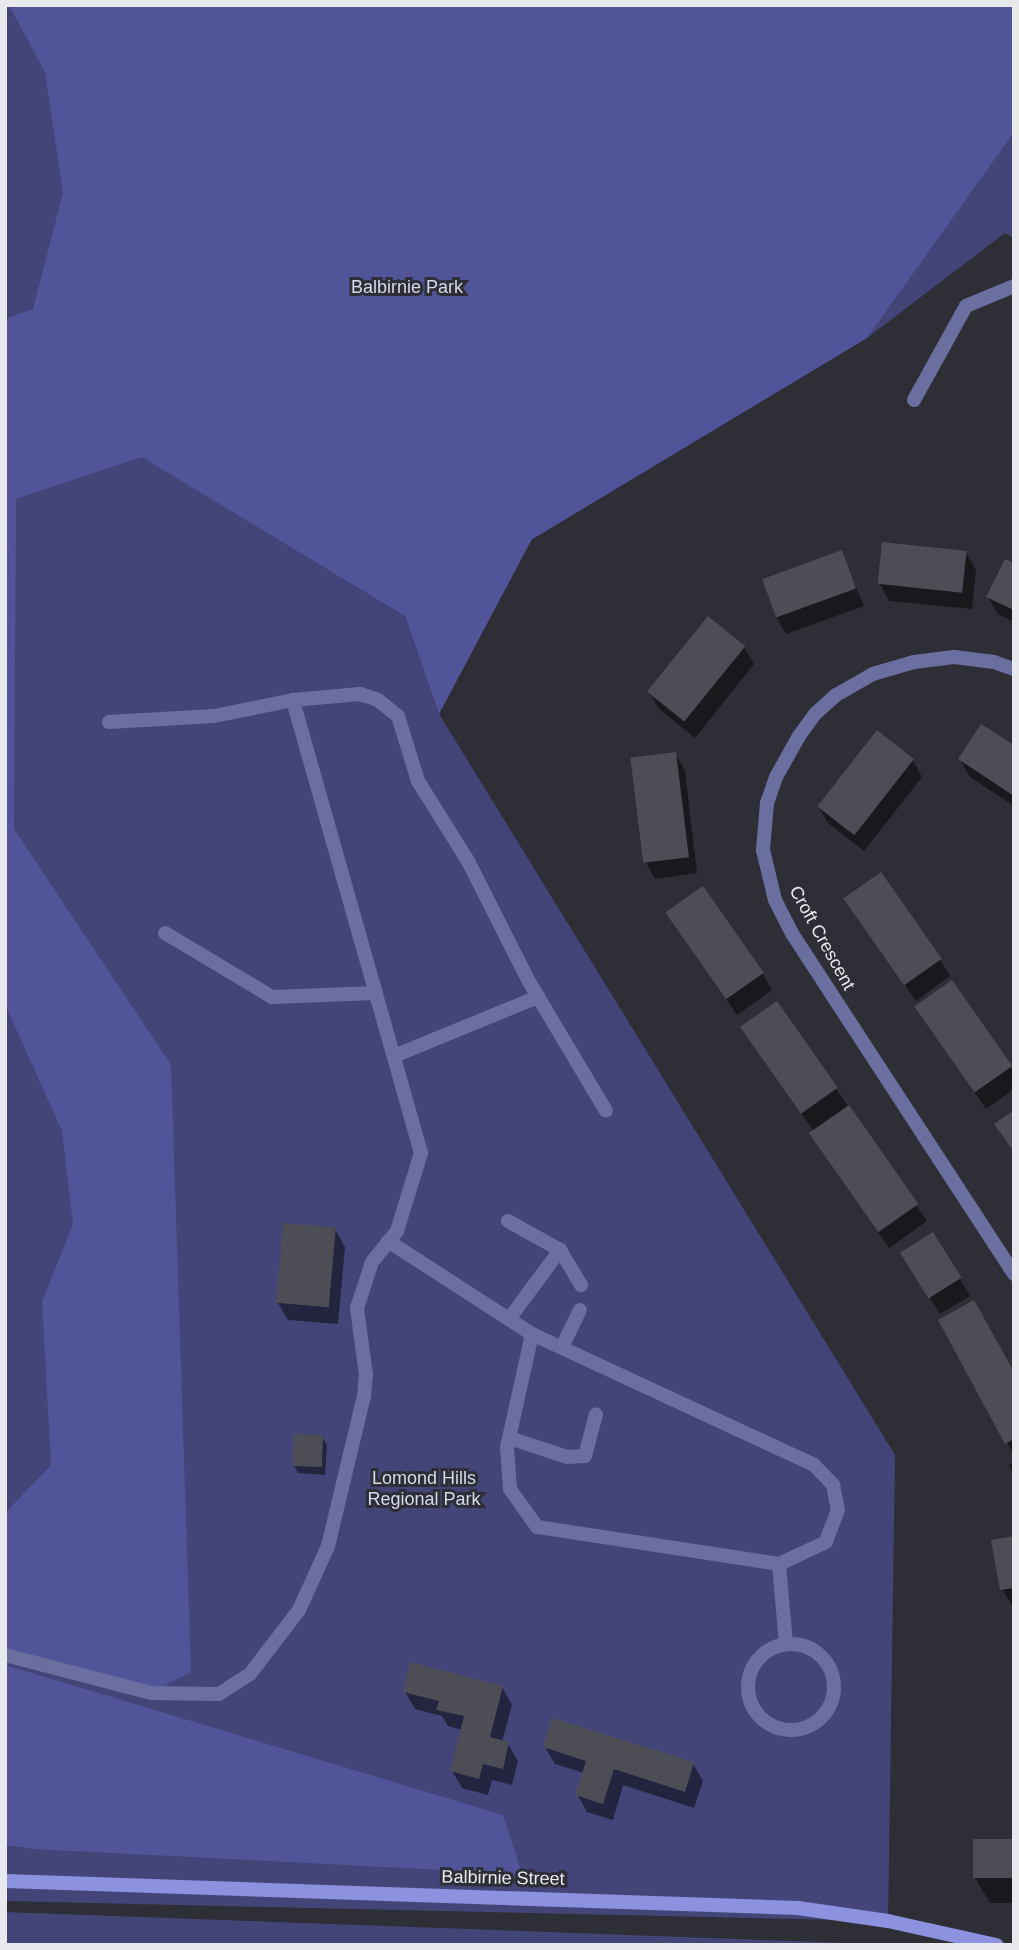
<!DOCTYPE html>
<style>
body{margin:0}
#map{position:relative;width:1019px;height:1950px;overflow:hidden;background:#2e2f36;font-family:Helvetica,sans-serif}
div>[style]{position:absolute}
.green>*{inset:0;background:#434579}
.forest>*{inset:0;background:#525499}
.shadow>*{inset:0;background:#0007}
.building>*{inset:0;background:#4d4e55;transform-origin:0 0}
.lane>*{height:14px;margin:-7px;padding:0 7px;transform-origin:7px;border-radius:7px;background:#6b6fa0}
.lane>.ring{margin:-7px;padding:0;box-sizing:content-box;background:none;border:14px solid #6b6fa0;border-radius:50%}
.street>*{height:14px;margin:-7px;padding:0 7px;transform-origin:7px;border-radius:7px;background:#6b6fa0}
.secondary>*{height:14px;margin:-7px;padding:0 7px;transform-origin:7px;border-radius:7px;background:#8c91e0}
span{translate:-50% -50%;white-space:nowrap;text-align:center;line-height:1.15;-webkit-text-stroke:6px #2e2f36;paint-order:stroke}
.park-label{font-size:18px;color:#d6d9ed}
.street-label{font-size:18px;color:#e8e9ed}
.frame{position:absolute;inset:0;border:7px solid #e8e9ed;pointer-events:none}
</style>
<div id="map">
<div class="green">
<div style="clip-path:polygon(5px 5px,1014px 5px,1014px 238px,1005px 233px,867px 338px,405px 616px,439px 714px,895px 1455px,888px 1921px,5px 1901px)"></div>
<div style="clip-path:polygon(5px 1912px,846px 1943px,846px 1945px,5px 1945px)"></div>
</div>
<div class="forest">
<div style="clip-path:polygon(9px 5px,1014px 5px,1014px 132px,867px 338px,532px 539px,439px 714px,405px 616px,142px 457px,16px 499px,14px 829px,171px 1065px,191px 1672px,151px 1693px,5px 1655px,5px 1513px,51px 1465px,42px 1302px,73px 1224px,62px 1131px,5px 1004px,5px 319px,33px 309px,63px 193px,45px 72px)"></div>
<div style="clip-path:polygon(5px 1665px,503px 1815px,522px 1874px,34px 1849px,6px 1845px)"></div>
</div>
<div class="shadow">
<div style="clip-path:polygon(841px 552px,864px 606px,786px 634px,776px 617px,763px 578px)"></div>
<div style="clip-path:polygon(966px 553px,976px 570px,972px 609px,889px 601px,880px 584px)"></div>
<div style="clip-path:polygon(1014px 565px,1014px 622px,998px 614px,988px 597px)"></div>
<div style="clip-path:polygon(744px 647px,754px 664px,695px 738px,659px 709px,649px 692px)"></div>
<div style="clip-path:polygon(1014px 747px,1014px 806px,970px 777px,960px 759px)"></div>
<div style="clip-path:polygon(675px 753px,685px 771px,697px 873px,655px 879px,645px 861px)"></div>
<div style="clip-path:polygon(913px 760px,922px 777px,864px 851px,828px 823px,818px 806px)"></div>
<div style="clip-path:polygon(667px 913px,762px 973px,772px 990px,737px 1015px)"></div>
<div style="clip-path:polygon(855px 915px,940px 960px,950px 976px,916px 1001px)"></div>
<div style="clip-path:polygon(951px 982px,1014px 1072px,1014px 1089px,986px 1109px,916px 1007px)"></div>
<div style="clip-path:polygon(777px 1003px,927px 1221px,889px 1248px,821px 1150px,814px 1132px,742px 1028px)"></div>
<div style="clip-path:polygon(335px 1229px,345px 1247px,338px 1324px,288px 1320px,278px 1303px)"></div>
<div style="clip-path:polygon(912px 1270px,960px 1279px,970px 1296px,940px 1314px)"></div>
<div style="clip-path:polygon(940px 1321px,1014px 1374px,1014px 1455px)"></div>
<div style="clip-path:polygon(322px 1437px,327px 1445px,325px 1475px,298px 1473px,294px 1465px)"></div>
<div style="clip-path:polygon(1014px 1463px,1014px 1477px,1009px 1465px)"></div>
<div style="clip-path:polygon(1014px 1538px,1014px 1606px,1012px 1606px,1002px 1589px)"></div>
<div style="clip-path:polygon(502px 1687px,512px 1705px,502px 1742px,508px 1744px,518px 1761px,512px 1785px,492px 1780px,488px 1795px,462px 1788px,452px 1771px,462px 1730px,448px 1726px,442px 1716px,415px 1709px,405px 1692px)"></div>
<div style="clip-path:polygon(545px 1747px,693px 1764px,703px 1781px,694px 1808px,623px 1785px,613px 1820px,587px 1812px,577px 1794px,584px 1773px,555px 1764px)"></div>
<div style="clip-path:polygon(1014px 1840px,1014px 1903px,990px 1903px,975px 1878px)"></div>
</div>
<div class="building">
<div style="left:882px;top:542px;width:85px;height:42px;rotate:6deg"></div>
<div style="left:842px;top:550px;width:41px;height:85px;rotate:70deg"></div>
<div style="clip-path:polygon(1005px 559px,1014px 563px,1014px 610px,986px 597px)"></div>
<div style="left:708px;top:616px;width:48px;height:97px;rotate:39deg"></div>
<div style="clip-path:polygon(981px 724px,1014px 745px,1014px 796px,958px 759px)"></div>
<div style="left:877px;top:730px;width:47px;height:97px;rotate:38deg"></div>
<div style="left:676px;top:752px;width:106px;height:46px;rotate:83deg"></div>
<div style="left:881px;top:872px;width:106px;height:46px;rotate:55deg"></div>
<div style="left:703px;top:886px;width:106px;height:46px;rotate:55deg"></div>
<div style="left:952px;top:980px;width:105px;height:46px;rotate:55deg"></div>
<div style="left:777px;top:1001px;width:106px;height:45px;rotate:55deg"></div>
<div style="left:849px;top:1105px;width:121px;height:49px;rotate:55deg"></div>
<div style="clip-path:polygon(1014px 1110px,1014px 1152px,994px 1124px)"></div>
<div style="left:283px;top:1223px;width:53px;height:80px;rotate:5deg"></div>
<div style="left:933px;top:1232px;width:54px;height:39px;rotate:58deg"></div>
<div style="clip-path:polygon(974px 1300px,1014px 1372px,1014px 1439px,1005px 1444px,938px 1320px)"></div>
<div style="left:294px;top:1434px;width:29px;height:32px;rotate:2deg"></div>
<div style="clip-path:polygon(1014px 1536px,1014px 1588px,1000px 1590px,991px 1540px)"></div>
<div style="clip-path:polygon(410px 1662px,503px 1686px,490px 1737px,509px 1742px,503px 1769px,483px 1764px,479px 1779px,450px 1771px,464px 1716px,436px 1710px,439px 1701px,403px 1692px)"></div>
<div style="clip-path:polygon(552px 1718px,694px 1762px,685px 1792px,614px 1769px,603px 1804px,575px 1795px,586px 1761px,543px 1747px)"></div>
<div style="left:973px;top:1839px;width:41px;height:39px"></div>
</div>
<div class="lane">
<div style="left:914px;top:400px;width:107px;rotate:-61deg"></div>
<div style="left:966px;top:306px;width:52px;rotate:-22.6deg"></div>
<div style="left:109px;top:722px;width:105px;rotate:-3.3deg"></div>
<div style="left:214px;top:716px;width:81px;rotate:-11.4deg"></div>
<div style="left:293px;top:700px;width:67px;rotate:-5.1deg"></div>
<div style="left:360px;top:694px;width:19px;rotate:18deg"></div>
<div style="left:378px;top:700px;width:26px;rotate:39deg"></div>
<div style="left:398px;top:716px;width:68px;rotate:72.9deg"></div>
<div style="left:418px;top:781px;width:94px;rotate:58deg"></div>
<div style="left:468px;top:861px;width:133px;rotate:63.2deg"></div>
<div style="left:528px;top:980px;width:152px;rotate:59.2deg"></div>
<div style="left:165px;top:933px;width:125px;rotate:30.9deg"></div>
<div style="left:272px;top:997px;width:104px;rotate:-2.2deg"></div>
<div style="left:394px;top:1056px;width:156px;rotate:-22.3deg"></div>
<div style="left:508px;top:1221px;width:60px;rotate:29.1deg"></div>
<div style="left:560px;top:1250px;width:41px;rotate:59deg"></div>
<div style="left:388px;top:1241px;width:171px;rotate:32.9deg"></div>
<div style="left:532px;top:1334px;width:311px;rotate:24.9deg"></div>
<div style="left:814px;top:1465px;width:28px;rotate:46deg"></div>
<div style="left:833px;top:1485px;width:25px;rotate:79deg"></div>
<div style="left:838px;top:1510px;width:34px;rotate:111deg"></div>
<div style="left:826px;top:1542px;width:52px;rotate:154.9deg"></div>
<div style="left:779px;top:1564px;width:245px;rotate:-171.3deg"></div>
<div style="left:537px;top:1527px;width:47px;rotate:-125.4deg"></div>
<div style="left:510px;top:1489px;width:42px;rotate:-94.1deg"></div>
<div style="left:507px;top:1447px;width:116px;rotate:-77.5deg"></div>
<div style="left:509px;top:1319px;width:86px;rotate:-53.5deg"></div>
<div style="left:562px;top:1347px;width:41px;rotate:-64.1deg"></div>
<div style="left:509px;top:1438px;width:61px;rotate:18.1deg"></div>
<div style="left:567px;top:1457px;width:18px;rotate:-3deg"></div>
<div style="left:585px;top:1456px;width:43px;rotate:-75.3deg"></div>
<div style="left:779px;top:1564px;width:80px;rotate:85deg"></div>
<div class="ring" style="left:748px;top:1644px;width:72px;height:72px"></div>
<div style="left:5px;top:1655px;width:151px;rotate:14.6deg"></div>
<div style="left:151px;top:1693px;width:68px;rotate:0.8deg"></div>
<div style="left:219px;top:1694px;width:37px;rotate:-33deg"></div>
<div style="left:250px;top:1674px;width:81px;rotate:-52.6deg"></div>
<div style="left:299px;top:1610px;width:70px;rotate:-65.6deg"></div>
<div style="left:328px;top:1546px;width:154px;rotate:-76.5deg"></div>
<div style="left:364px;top:1396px;width:21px;rotate:-85deg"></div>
<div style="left:366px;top:1375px;width:68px;rotate:-97.7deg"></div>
<div style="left:357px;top:1308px;width:48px;rotate:-71.9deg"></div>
<div style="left:372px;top:1262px;width:40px;rotate:-51deg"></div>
<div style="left:397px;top:1231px;width:82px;rotate:-72.9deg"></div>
<div style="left:421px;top:1153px;width:471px;rotate:-105.8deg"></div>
</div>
<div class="street">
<div style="left:1014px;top:669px;width:21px;rotate:-161deg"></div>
<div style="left:994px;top:662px;width:40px;rotate:-172.9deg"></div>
<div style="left:954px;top:657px;width:40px;rotate:172.9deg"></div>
<div style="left:914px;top:662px;width:43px;rotate:163.7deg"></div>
<div style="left:873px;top:674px;width:43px;rotate:150.4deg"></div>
<div style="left:836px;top:695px;width:28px;rotate:138deg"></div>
<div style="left:815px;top:714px;width:27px;rotate:126deg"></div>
<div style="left:799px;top:736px;width:47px;rotate:119.3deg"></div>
<div style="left:776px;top:777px;width:28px;rotate:109deg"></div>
<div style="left:767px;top:803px;width:47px;rotate:94.9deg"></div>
<div style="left:763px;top:850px;width:51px;rotate:76.5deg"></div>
<div style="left:775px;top:900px;width:39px;rotate:63deg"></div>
<div style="left:793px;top:935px;width:405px;rotate:56.9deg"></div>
</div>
<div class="secondary">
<div style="left:5px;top:1881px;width:793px;rotate:1.95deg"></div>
<div style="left:798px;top:1908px;width:91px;rotate:8.2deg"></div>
<div style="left:888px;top:1921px;width:111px;rotate:12.5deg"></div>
</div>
<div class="park-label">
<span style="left:407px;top:287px">Balbirnie Park</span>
<span style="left:424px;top:1489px">Lomond Hills<br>Regional Park</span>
</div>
<div class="street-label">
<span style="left:822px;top:938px;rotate:61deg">Croft Crescent</span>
<span style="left:503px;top:1878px;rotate:1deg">Balbirnie Street</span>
</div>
<div class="frame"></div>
</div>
